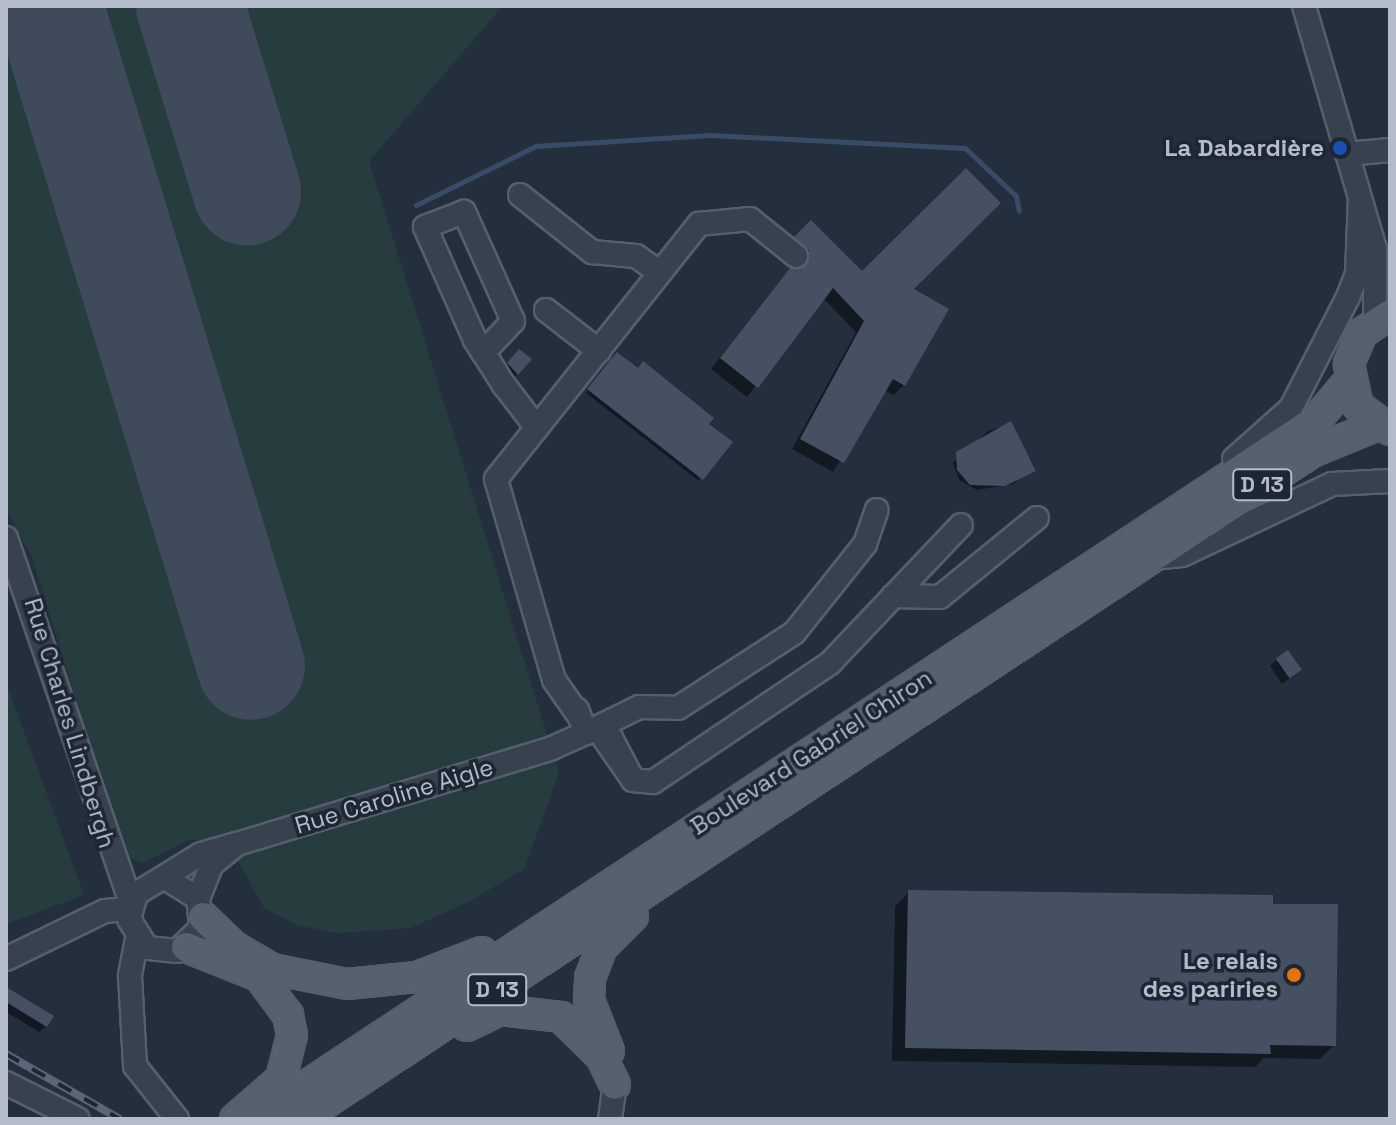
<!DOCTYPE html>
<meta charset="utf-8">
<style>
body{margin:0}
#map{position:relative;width:1396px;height:1125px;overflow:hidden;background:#242f3e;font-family:"Space Grotesk",sans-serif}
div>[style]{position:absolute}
.green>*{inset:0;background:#263c3f}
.shadow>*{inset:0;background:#0007}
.stream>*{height:5px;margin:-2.5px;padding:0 2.5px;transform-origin:2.5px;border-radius:2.5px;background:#394c67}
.runway>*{height:108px;margin:-54px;padding:0 54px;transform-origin:54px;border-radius:54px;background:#3f4a5a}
.building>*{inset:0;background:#455162;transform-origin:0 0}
.roads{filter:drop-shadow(2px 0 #565f6c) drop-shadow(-2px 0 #565f6c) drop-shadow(0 2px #565f6c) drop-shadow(0 -2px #565f6c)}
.minor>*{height:22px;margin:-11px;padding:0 11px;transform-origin:11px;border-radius:11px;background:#38414e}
.major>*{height:28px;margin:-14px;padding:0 14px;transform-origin:14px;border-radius:14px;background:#56606e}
.rail>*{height:8px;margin-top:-4px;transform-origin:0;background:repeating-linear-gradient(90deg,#1d2633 0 15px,#5a6575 0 30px);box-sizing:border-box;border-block:2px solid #5a6575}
.dots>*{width:22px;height:22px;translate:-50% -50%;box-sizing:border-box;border:4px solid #1d2633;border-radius:50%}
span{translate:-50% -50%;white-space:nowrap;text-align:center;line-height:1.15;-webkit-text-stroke:7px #1d2633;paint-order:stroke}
.shield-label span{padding:2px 6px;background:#1d2633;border:2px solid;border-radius:6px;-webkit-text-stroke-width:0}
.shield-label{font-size:22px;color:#b4bcc9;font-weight:700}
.poi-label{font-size:24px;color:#b4bcc9;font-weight:700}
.right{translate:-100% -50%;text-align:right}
.street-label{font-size:24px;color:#b4bcc9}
.frame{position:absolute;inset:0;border:8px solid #b4bcc9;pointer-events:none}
</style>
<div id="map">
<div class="green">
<div style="clip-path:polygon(6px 6px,503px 6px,369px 161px,559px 773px,524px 869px,472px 900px,411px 928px,336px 933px,297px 925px,264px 908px,239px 863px,217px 844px,190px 839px,143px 863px,124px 856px,32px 557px,6px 509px)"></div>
<div style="clip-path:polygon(6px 682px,84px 895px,6px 924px)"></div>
</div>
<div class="shadow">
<div style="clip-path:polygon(811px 223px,862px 274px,911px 289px,904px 385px,894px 395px,884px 390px,833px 472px,792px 449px,856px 332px,823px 298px,747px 397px,711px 369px,780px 281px,799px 268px,786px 248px)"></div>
<div style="clip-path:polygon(617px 354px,706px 424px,699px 481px,586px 393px)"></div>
<div style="clip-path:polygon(513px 358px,517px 374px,511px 380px,502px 371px)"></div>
<div style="clip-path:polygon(1010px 424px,1035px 467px,1013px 484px,977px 490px,959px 480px,953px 463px,988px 431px)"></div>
<div style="clip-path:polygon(1276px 660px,1293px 676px,1282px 684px,1270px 666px)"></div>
<div style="clip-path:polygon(909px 892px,1271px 906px,1334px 1045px,1320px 1059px,1264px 1058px,1255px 1067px,892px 1061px,895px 906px)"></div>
<div style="clip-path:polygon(6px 990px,46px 1026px,39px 1032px,6px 1012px)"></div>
</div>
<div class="stream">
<div style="left:416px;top:205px;width:134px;rotate:-26.2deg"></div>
<div style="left:536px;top:146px;width:174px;rotate:-3.6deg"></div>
<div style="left:710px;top:135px;width:255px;rotate:2.9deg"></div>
<div style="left:965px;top:148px;width:70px;rotate:43.3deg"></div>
<div style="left:1016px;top:196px;width:15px;rotate:79deg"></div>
</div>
<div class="runway">
<div style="left:49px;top:6px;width:690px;rotate:72.98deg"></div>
<div style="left:190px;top:6px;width:194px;rotate:72.9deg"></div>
</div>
<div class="building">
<div style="clip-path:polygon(966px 168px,1001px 203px,914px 289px,949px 309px,905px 386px,893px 379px,844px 463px,800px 439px,864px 321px,833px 288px,758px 388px,720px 358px,790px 268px,807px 264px,809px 250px,794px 237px,811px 220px,862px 271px)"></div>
<div style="clip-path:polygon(519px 349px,532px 359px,518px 375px,507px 363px)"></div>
<div style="clip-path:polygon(617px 352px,638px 368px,643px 361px,714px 418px,709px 424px,733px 442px,703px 480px,587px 389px)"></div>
<div style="clip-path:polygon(1011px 421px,1036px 471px,1005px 486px,970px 485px,957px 470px,956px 452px)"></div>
<div style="left:1288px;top:650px;width:24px;height:15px;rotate:55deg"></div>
<div style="clip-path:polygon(908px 890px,1273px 895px,1273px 904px,1338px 904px,1336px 1046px,1270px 1045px,1271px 1054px,905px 1048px)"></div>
<div style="clip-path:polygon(6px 987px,54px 1016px,47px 1027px,6px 1002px)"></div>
</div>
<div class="roads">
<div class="minor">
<div style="left:1304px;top:6px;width:253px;rotate:73.7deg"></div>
<div style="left:1375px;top:249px;width:73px;rotate:90deg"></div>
<div style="left:1347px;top:154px;width:43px;rotate:-5.3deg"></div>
<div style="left:520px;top:195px;width:92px;rotate:38.4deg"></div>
<div style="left:592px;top:252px;width:44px;rotate:5.2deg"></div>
<div style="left:636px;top:256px;width:29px;rotate:35deg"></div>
<div style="left:546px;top:310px;width:67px;rotate:37.7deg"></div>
<div style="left:483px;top:353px;width:44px;rotate:-46.8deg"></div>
<div style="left:513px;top:321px;width:120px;rotate:-114.2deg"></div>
<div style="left:464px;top:212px;width:42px;rotate:159deg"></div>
<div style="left:425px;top:227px;width:124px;rotate:66.1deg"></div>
<div style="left:475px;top:340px;width:27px;rotate:57deg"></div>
<div style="left:490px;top:363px;width:26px;rotate:58deg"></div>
<div style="left:504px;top:385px;width:54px;rotate:52.5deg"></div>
<div style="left:1234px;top:459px;width:76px;rotate:-41.8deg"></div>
<div style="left:1291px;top:408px;width:125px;rotate:-62.8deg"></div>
<div style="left:1348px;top:297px;width:26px;rotate:-69deg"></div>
<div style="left:1357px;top:273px;width:74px;rotate:-87.7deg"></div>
<div style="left:6px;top:538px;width:386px;rotate:71.1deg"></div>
<div style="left:1153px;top:558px;width:29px;rotate:-6deg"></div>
<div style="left:1182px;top:555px;width:166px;rotate:-25.3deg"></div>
<div style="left:1332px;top:484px;width:58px;rotate:-3deg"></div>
<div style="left:893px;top:596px;width:47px;rotate:1.2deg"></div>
<div style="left:940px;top:597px;width:125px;rotate:-39.2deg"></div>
<div style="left:579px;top:716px;width:44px;rotate:-124.8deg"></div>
<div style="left:554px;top:680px;width:209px;rotate:-106.1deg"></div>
<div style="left:496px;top:479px;width:326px;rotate:-51.5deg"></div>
<div style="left:699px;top:224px;width:51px;rotate:-5.6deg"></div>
<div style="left:750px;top:219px;width:59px;rotate:38.8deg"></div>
<div style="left:586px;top:733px;width:59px;rotate:-26.1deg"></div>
<div style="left:639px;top:707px;width:39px;rotate:1deg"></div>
<div style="left:678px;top:708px;width:138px;rotate:-32.9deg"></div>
<div style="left:794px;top:633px;width:114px;rotate:-51.4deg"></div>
<div style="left:865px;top:544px;width:36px;rotate:-71deg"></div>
<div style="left:633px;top:780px;width:47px;rotate:-117.6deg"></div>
<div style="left:611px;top:738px;width:17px;rotate:-144deg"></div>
<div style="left:597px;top:728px;width:63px;rotate:55.3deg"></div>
<div style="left:633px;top:780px;width:20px;rotate:6deg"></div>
<div style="left:653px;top:782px;width:213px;rotate:-33.9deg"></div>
<div style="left:830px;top:663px;width:190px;rotate:-46.5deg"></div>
<div style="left:237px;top:844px;width:329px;rotate:-16.9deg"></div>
<div style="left:552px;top:748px;width:37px;rotate:-24deg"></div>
<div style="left:586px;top:733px;width:25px;rotate:-111deg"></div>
<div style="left:167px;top:879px;width:36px;rotate:32deg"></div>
<div style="left:198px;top:898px;width:30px;rotate:84deg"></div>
<div style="left:201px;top:928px;width:33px;rotate:136deg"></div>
<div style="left:177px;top:951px;width:30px;rotate:-174deg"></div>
<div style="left:147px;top:948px;width:34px;rotate:-122deg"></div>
<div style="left:129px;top:919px;width:26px;rotate:-74deg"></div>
<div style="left:136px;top:894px;width:76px;rotate:-31.6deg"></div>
<div style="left:201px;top:854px;width:37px;rotate:-16deg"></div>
<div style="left:237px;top:844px;width:32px;rotate:141deg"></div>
<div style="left:212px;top:864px;width:37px;rotate:112deg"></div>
<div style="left:137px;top:939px;width:38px;rotate:101deg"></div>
<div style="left:130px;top:976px;width:90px;rotate:86.8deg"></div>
<div style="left:135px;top:1066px;width:68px;rotate:51.6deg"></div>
<div style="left:6px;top:959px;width:110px;rotate:-25.9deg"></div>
<div style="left:105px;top:911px;width:25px;rotate:-5deg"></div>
<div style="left:6px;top:1083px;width:80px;rotate:26.6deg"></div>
<div style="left:610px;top:1119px;width:34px;rotate:-82deg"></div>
</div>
<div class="major">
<div style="left:1390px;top:314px;width:34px;rotate:146deg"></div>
<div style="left:1362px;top:333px;width:34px;rotate:113deg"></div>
<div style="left:1349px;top:364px;width:43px;rotate:77.9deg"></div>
<div style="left:1358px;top:406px;width:40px;rotate:37deg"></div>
<div style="left:203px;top:917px;width:42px;rotate:44deg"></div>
<div style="left:233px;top:946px;width:45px;rotate:30.5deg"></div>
<div style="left:272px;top:969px;width:76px;rotate:11.3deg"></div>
<div style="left:347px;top:984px;width:70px;rotate:-5.7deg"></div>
<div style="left:417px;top:977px;width:69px;rotate:-21.3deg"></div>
<div style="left:186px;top:947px;width:79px;rotate:21.7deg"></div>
<div style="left:259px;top:976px;width:49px;rotate:53.4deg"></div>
<div style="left:288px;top:1015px;width:20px;rotate:79deg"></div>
<div style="left:292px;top:1035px;width:45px;rotate:104deg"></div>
<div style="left:281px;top:1079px;width:61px;rotate:139deg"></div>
<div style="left:467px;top:1026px;width:37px;rotate:-26deg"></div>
<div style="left:500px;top:1010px;width:61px;rotate:6.5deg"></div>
<div style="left:561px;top:1017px;width:56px;rotate:44.3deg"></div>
<div style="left:601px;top:1056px;width:32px;rotate:64deg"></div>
<div style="left:609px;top:1051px;width:55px;rotate:-111.4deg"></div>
<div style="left:589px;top:1000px;width:22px;rotate:-87deg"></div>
<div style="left:590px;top:978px;width:33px;rotate:-69deg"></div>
<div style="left:602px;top:947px;width:44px;rotate:-45deg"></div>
<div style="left:256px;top:1119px;width:1271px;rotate:-33.42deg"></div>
<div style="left:1317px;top:419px;width:50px;rotate:-49.9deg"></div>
<div style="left:301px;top:1119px;width:1211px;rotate:-33.41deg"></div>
<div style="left:1312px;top:452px;width:71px;rotate:-22.2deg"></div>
</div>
</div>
<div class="rail">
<div style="left:6px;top:1054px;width:131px;rotate:29.7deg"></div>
</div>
<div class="dots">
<div style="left:1340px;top:148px;background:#1a4fb4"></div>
<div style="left:1294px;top:975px;background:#e8710a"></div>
</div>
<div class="shield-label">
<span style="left:1262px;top:485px">D 13</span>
<span style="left:497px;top:990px">D 13</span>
</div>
<div class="poi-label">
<span class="right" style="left:1324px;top:148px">La Dabardière</span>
<span class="right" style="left:1278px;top:975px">Le relais<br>des pariries</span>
</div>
<div class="street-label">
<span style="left:70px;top:723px;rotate:73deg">Rue Charles Lindbergh</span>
<span style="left:811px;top:752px;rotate:-33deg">Boulevard Gabriel Chiron</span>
<span style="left:394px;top:796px;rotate:-17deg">Rue Caroline Aigle</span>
</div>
<div class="frame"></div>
</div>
